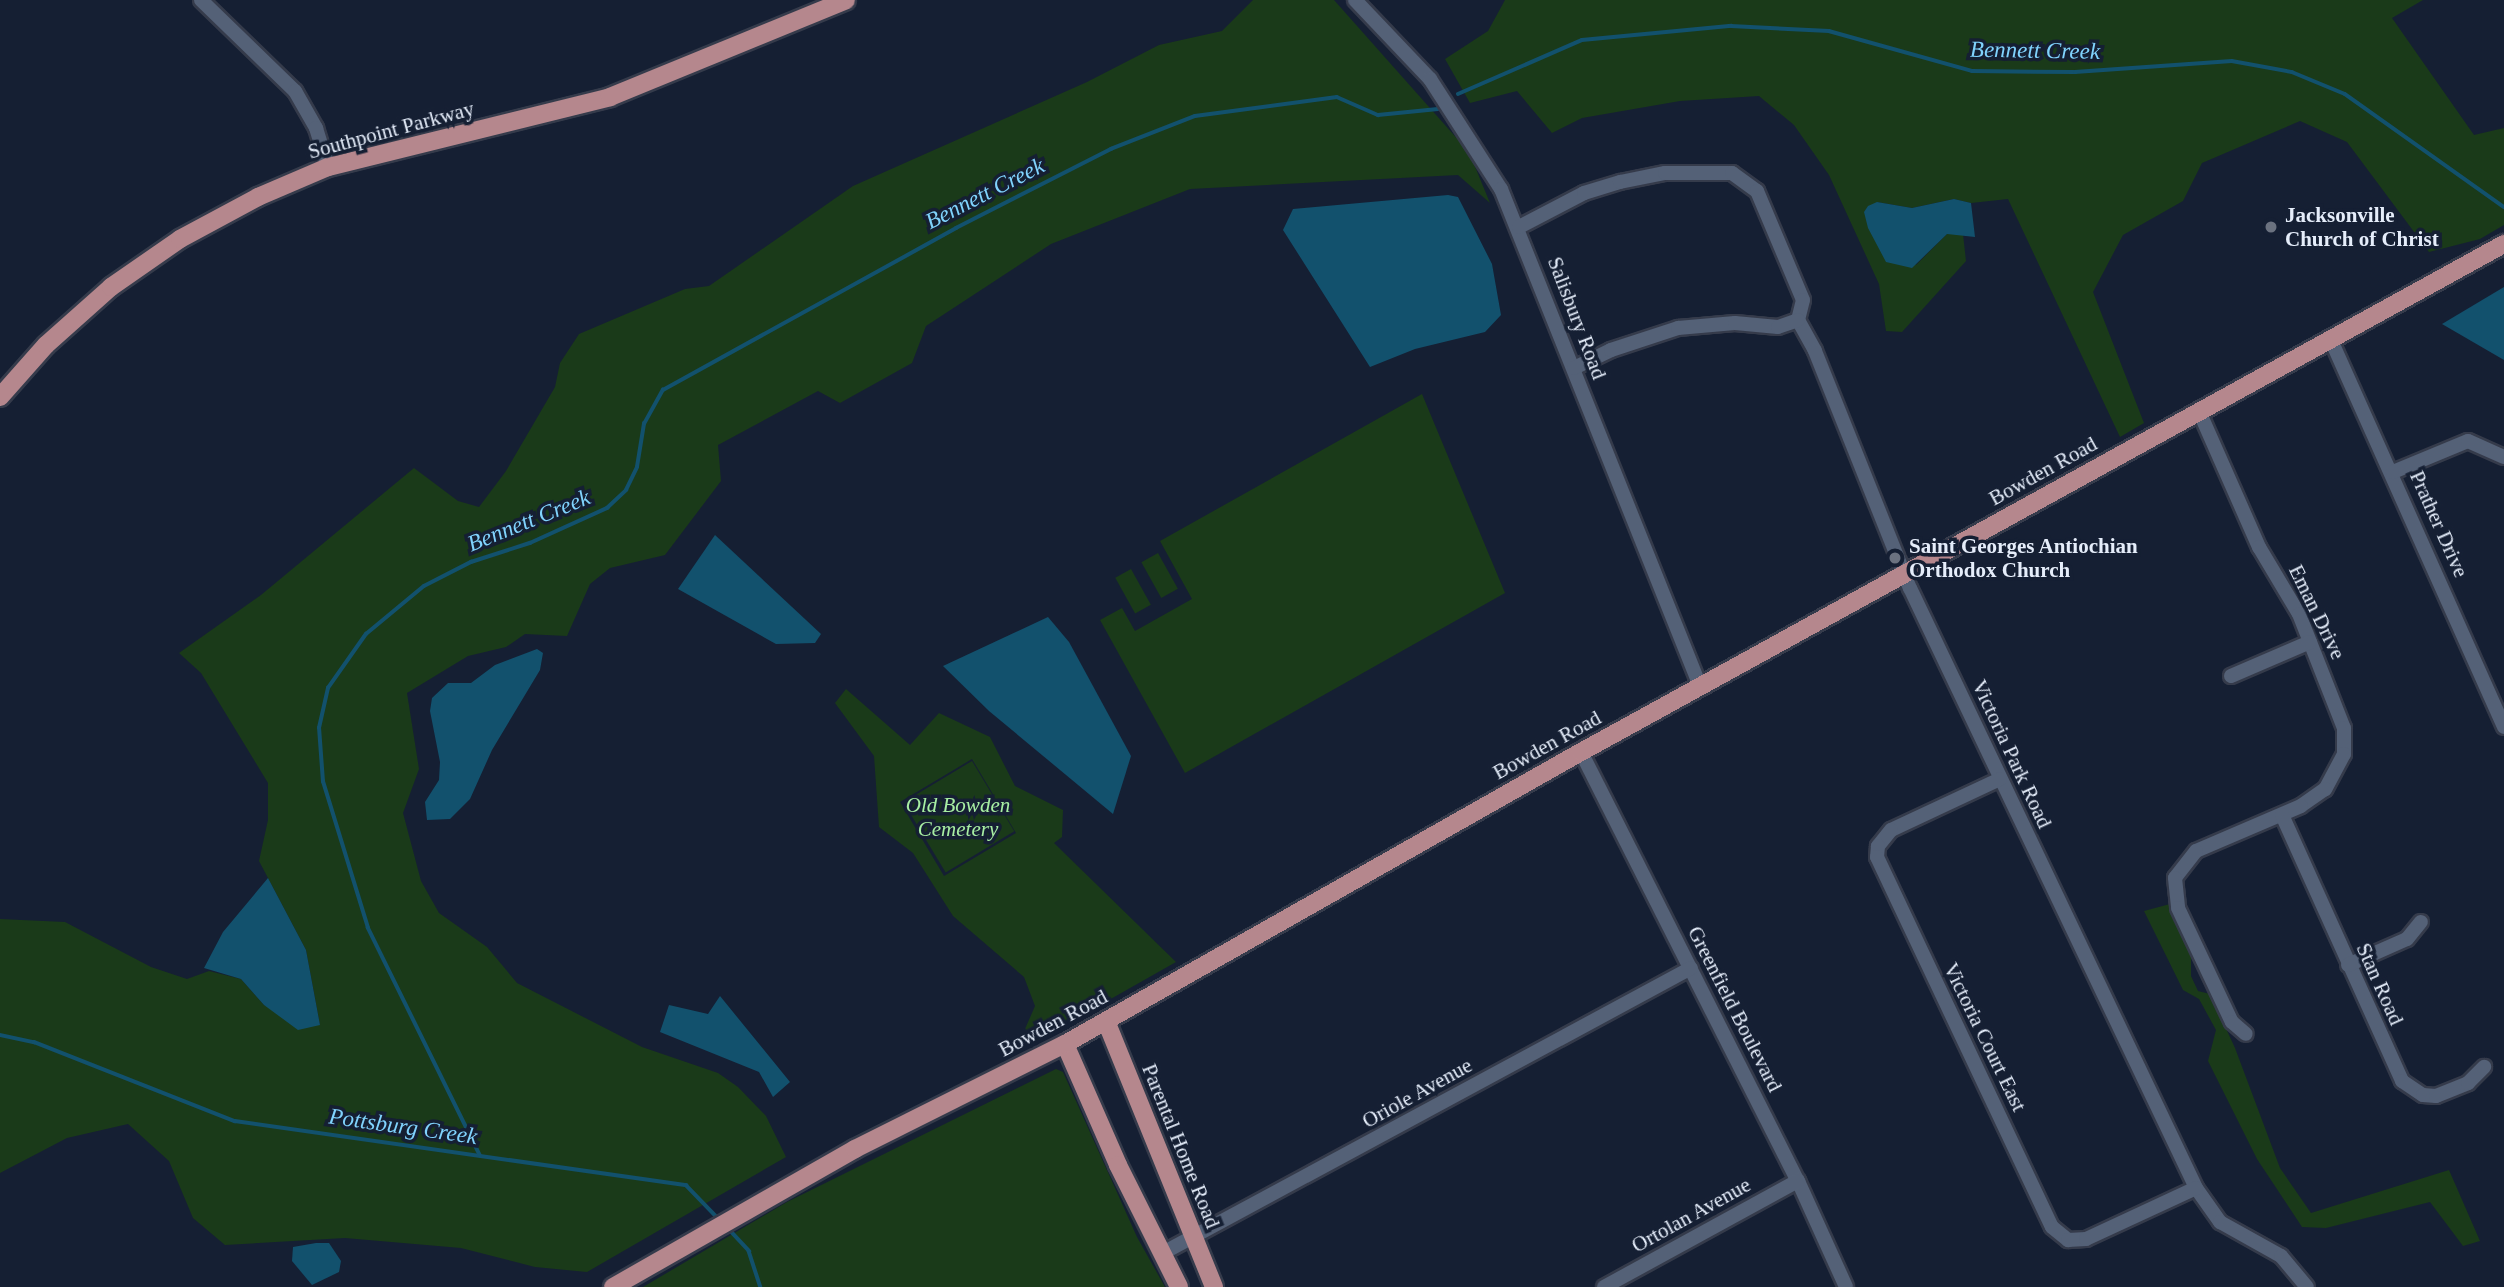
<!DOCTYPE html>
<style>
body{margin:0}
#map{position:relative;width:2504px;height:1287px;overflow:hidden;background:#151f33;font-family:"Times New Roman",serif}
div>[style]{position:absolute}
.green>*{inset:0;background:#1a3a19;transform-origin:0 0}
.water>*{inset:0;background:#12516d}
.stream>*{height:3.5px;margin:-1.75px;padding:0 1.75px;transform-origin:1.75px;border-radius:1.75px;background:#12516d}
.roads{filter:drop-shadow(2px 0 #353b4b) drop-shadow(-2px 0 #353b4b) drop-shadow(0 2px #353b4b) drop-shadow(0 -2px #353b4b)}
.minor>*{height:14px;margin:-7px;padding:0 7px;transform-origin:7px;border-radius:7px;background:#546177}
.major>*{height:18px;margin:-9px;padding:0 9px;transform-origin:9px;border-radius:9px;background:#b5878d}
.dots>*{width:19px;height:19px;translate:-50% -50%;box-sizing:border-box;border:4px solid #151f33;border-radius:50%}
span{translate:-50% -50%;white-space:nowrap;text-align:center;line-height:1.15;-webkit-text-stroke:7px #151f33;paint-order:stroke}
.street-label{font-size:21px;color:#e5edfa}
.poi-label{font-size:21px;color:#e5edfa;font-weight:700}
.left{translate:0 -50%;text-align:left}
.park-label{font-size:21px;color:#a8efa3;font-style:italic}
.water-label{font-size:23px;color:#80d3fd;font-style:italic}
</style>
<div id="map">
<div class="green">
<div style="clip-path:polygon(1253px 0,1334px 0,1469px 152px,1490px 203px,1458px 175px,1190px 189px,1051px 244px,926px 326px,912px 363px,840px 403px,818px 391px,718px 445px,721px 481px,665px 555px,610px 568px,590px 584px,567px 636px,525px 634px,506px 647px,468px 656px,407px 693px,419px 769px,403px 813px,421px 881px,439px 913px,487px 947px,517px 983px,642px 1047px,718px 1073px,738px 1087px,766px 1116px,786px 1157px,587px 1272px,535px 1267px,461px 1248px,345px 1238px,225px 1245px,193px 1218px,169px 1161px,128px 1124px,67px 1138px,0 1173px,0 919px,65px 922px,151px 967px,187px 979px,209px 971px,241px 979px,264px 1005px,320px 1025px,306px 950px,259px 861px,268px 820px,268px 783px,201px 673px,179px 653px,261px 595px,414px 468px,458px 501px,479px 507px,506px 471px,555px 387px,560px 363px,579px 334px,685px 289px,709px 286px,853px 186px,1087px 82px,1159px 45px,1222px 31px)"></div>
<div style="clip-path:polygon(1505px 0,2423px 0,2392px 18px,2474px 135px,2504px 128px,2504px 225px,2480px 239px,2429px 252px,2347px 142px,2300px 121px,2202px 163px,2183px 201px,2123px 235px,2093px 292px,2144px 423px,2120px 437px,2008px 199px,1971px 203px,1954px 199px,1912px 208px,1877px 202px,1916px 265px,1947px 234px,1963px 234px,1966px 261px,1902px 332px,1886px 331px,1879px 284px,1829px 175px,1794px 125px,1759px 96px,1680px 101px,1582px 118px,1552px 133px,1517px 91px,1470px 103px,1445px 59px,1488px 31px)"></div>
<div style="clip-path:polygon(1422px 394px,1505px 593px,1185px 773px,1100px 620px,1122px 608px,1135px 631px,1192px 599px,1160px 541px)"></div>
<div style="left:1158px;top:553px;width:41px;height:19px;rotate:61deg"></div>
<div style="left:1131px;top:569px;width:41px;height:18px;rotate:61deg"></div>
<div style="clip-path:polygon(evenodd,846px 689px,910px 745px,939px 713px,990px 737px,1015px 786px,1063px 810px,1062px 837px,1054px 843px,1176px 962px,1033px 1043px,1025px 1029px,1035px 1006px,1024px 977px,953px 916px,913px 853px,879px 827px,874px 756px,835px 703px,846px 689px,972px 759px,1016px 833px,944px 876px,900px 802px,972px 759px)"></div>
<div style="left:972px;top:761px;width:82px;height:80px;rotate:59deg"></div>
<div style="clip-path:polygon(2170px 904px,2191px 950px,2191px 976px,2198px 991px,2210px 994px,2235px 1048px,2280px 1168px,2311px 1213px,2449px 1170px,2480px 1241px,2463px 1246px,2430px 1202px,2326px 1228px,2302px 1227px,2257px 1159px,2208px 1061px,2216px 1030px,2199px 999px,2183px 990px,2144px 911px)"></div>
<div style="clip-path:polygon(1056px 1069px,1063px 1072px,1137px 1237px,1165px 1287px,643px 1287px,787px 1202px)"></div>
</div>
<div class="water">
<div style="clip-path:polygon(1448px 195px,1458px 197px,1492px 264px,1501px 315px,1485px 332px,1415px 349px,1370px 367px,1283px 230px,1293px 209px)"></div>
<div style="clip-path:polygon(1954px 199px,1971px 203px,1975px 237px,1947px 234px,1912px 268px,1886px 262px,1868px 228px,1864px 212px,1868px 206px,1877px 202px,1912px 208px)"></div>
<div style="clip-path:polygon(2504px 287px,2504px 360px,2442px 324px)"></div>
<div style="clip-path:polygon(715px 535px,821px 634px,815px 643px,776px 644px,678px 589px)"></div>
<div style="clip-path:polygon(1048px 617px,1069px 642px,1131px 756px,1113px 814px,989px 711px,943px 666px)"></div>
<div style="clip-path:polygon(537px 649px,543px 653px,540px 670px,492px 750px,470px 799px,450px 819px,427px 820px,425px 802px,439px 780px,440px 762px,430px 711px,432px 698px,448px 683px,471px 683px,495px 665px)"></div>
<div style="clip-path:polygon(268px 878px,306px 950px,320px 1025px,298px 1030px,264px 1005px,241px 979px,204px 968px,223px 932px)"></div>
<div style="clip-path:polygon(720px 996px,790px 1082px,773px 1097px,759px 1072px,660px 1032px,669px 1005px,708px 1014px)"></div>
<div style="clip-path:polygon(316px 1243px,329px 1243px,341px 1261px,339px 1272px,312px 1285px,292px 1261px,293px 1247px)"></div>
</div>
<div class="stream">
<div style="left:1458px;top:94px;width:135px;rotate:-23.5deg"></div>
<div style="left:1582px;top:40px;width:150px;rotate:-5.4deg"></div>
<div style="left:1731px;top:26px;width:98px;rotate:2.9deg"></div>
<div style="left:1829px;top:31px;width:148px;rotate:15.6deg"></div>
<div style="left:1972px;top:71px;width:103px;rotate:0.6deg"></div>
<div style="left:2075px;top:72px;width:157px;rotate:-4deg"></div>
<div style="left:2232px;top:61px;width:61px;rotate:10.4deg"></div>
<div style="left:2292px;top:72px;width:57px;rotate:22.5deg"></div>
<div style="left:2345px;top:94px;width:195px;rotate:35.4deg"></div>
<div style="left:0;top:1035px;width:35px;rotate:12deg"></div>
<div style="left:34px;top:1042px;width:216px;rotate:21.5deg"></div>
<div style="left:235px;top:1121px;width:456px;rotate:8.1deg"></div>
<div style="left:686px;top:1185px;width:47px;rotate:45.9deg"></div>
<div style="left:480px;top:1156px;width:254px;rotate:-116.2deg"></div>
<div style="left:368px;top:928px;width:153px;rotate:-107.1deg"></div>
<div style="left:323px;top:782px;width:54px;rotate:-94.2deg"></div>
<div style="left:319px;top:728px;width:41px;rotate:-77.3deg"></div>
<div style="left:328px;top:688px;width:66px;rotate:-54.9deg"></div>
<div style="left:366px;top:634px;width:75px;rotate:-39.6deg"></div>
<div style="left:424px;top:586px;width:53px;rotate:-27.1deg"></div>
<div style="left:471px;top:562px;width:62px;rotate:-17.9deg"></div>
<div style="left:530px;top:543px;width:85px;rotate:-24.4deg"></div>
<div style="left:607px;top:508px;width:26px;rotate:-43deg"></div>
<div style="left:626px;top:490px;width:25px;rotate:-64deg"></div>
<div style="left:637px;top:467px;width:44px;rotate:-80.8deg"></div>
<div style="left:644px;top:424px;width:39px;rotate:-61deg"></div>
<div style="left:663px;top:390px;width:335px;rotate:-28.9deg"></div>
<div style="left:956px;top:228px;width:174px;rotate:-27deg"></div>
<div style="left:1111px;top:149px;width:90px;rotate:-21.4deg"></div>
<div style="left:1195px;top:116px;width:143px;rotate:-7.6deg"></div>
<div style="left:1337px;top:97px;width:45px;rotate:23.7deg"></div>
<div style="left:1378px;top:115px;width:60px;rotate:-5.7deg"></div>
<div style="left:727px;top:1227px;width:33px;rotate:47deg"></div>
<div style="left:749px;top:1251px;width:38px;rotate:72deg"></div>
</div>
<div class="roads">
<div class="minor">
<div style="left:201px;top:0;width:131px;rotate:44.1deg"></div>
<div style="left:295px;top:91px;width:43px;rotate:60.4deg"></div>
<div style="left:316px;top:128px;width:41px;rotate:72.9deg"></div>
<div style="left:1355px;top:0;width:109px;rotate:46.5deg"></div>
<div style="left:1430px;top:79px;width:131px;rotate:57.2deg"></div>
<div style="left:1501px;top:189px;width:535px;rotate:68.18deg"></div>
<div style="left:1519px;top:227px;width:73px;rotate:-27.6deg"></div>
<div style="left:1584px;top:193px;width:38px;rotate:-17deg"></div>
<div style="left:1620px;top:182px;width:46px;rotate:-11.3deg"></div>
<div style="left:1665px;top:173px;width:67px"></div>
<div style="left:1732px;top:173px;width:31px;rotate:36deg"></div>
<div style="left:1757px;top:191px;width:118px;rotate:67.1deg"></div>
<div style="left:1803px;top:300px;width:21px;rotate:104deg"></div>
<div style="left:1798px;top:320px;width:35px;rotate:61deg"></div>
<div style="left:1815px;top:351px;width:255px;rotate:68.2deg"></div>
<div style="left:1910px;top:588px;width:665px;rotate:64.51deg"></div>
<div style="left:2196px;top:1188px;width:42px;rotate:54.8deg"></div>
<div style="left:2220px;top:1222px;width:70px;rotate:29.1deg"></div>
<div style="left:2281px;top:1256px;width:40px;rotate:50deg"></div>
<div style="left:2331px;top:340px;width:424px;rotate:65.9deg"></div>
<div style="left:1574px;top:368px;width:41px;rotate:-25.9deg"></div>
<div style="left:1611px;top:350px;width:71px;rotate:-18.2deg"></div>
<div style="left:1678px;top:328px;width:57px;rotate:-5deg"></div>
<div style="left:1735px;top:323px;width:43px;rotate:5.3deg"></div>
<div style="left:1778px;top:327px;width:21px;rotate:-19deg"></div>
<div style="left:2199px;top:411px;width:149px;rotate:66.2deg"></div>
<div style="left:2259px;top:547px;width:78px;rotate:59.2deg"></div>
<div style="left:2299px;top:614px;width:123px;rotate:68.5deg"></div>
<div style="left:2344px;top:728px;width:26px;rotate:90deg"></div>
<div style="left:2344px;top:754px;width:40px;rotate:118deg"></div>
<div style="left:2325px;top:789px;width:29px;rotate:145deg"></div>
<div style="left:2301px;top:806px;width:114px;rotate:156.8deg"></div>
<div style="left:2196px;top:851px;width:34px;rotate:128deg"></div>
<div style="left:2175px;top:878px;width:30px;rotate:84deg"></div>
<div style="left:2178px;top:908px;width:126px;rotate:64.7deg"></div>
<div style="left:2232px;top:1022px;width:18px;rotate:41deg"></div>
<div style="left:2393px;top:472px;width:81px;rotate:-22.5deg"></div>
<div style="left:2468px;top:441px;width:39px;rotate:24deg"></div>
<div style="left:2231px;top:676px;width:86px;rotate:-23.3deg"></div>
<div style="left:1581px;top:752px;width:481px;rotate:63.2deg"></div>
<div style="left:1798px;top:1181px;width:116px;rotate:65.6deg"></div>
<div style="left:2000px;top:779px;width:120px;rotate:154.9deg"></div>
<div style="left:1891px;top:830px;width:21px;rotate:129deg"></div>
<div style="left:1878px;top:846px;width:11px;rotate:95deg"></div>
<div style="left:1877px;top:857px;width:409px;rotate:64.7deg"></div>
<div style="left:2052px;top:1227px;width:21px;rotate:39deg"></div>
<div style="left:2068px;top:1240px;width:18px;rotate:-3deg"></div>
<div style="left:2086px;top:1239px;width:121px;rotate:-24.9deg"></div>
<div style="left:2282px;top:815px;width:292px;rotate:65.7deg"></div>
<div style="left:2402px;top:1081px;width:25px;rotate:34deg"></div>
<div style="left:2423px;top:1095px;width:13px;rotate:4deg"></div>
<div style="left:2436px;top:1096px;width:35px;rotate:-22deg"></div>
<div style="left:2468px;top:1083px;width:23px;rotate:-45deg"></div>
<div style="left:2348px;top:965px;width:64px;rotate:-23.8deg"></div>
<div style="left:2407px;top:939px;width:22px;rotate:-51deg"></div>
<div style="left:1161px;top:1254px;width:602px;rotate:-28.35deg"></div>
<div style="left:1604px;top:1287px;width:221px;rotate:-28.7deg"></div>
</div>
<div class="major">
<div style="left:0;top:397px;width:69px;rotate:-48.5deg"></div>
<div style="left:46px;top:345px;width:87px;rotate:-41.7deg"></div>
<div style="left:111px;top:287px;width:84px;rotate:-34.8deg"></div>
<div style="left:180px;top:239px;width:89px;rotate:-28.3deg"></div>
<div style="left:258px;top:197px;width:76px;rotate:-23.2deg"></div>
<div style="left:328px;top:167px;width:291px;rotate:-13.9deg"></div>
<div style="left:610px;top:97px;width:255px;rotate:-22.3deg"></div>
<div style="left:1106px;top:1021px;width:287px;rotate:67.9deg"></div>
<div style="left:1065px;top:1044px;width:132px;rotate:66.3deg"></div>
<div style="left:1118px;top:1165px;width:136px;rotate:63.4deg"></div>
<div style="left:613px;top:1287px;width:279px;rotate:-29.7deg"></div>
<div style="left:855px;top:1149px;width:235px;rotate:-26.6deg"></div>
<div style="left:1065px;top:1044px;width:593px;rotate:-29.51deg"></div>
<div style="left:1581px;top:752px;width:1054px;rotate:-28.83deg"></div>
</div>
</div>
<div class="dots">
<div style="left:2271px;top:227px;background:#6b7280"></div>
<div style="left:1895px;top:558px;background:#6b7280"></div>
</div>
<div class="street-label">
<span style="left:391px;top:130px;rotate:-15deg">Southpoint Parkway</span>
<span style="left:1577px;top:318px;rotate:69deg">Salisbury Road</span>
<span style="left:2043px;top:471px;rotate:-29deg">Bowden Road</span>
<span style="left:2439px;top:524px;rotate:66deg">Prather Drive</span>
<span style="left:2317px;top:612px;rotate:64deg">Eman Drive</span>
<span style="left:1547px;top:745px;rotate:-29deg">Bowden Road</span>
<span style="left:2012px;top:754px;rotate:65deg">Victoria Park Road</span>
<span style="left:2380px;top:984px;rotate:66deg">Stan Road</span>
<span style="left:1735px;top:1009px;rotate:63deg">Greenfield Boulevard</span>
<span style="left:1053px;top:1023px;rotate:-28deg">Bowden Road</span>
<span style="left:1985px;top:1037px;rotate:64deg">Victoria Court East</span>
<span style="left:1417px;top:1093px;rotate:-29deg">Oriole Avenue</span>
<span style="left:1181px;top:1146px;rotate:68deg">Parental Home Road</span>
<span style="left:1691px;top:1215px;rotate:-29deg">Ortolan Avenue</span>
</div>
<div class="poi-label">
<span class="left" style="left:2285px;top:227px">Jacksonville<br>Church of Christ</span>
<span class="left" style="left:1909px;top:558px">Saint Georges Antiochian<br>Orthodox Church</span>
</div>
<div class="park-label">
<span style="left:958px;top:817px">Old Bowden<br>Cemetery</span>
</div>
<div class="water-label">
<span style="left:2035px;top:51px;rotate:1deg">Bennett Creek</span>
<span style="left:985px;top:194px;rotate:-27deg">Bennett Creek</span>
<span style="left:529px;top:521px;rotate:-22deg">Bennett Creek</span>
<span style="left:403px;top:1127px;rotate:8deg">Pottsburg Creek</span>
</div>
</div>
